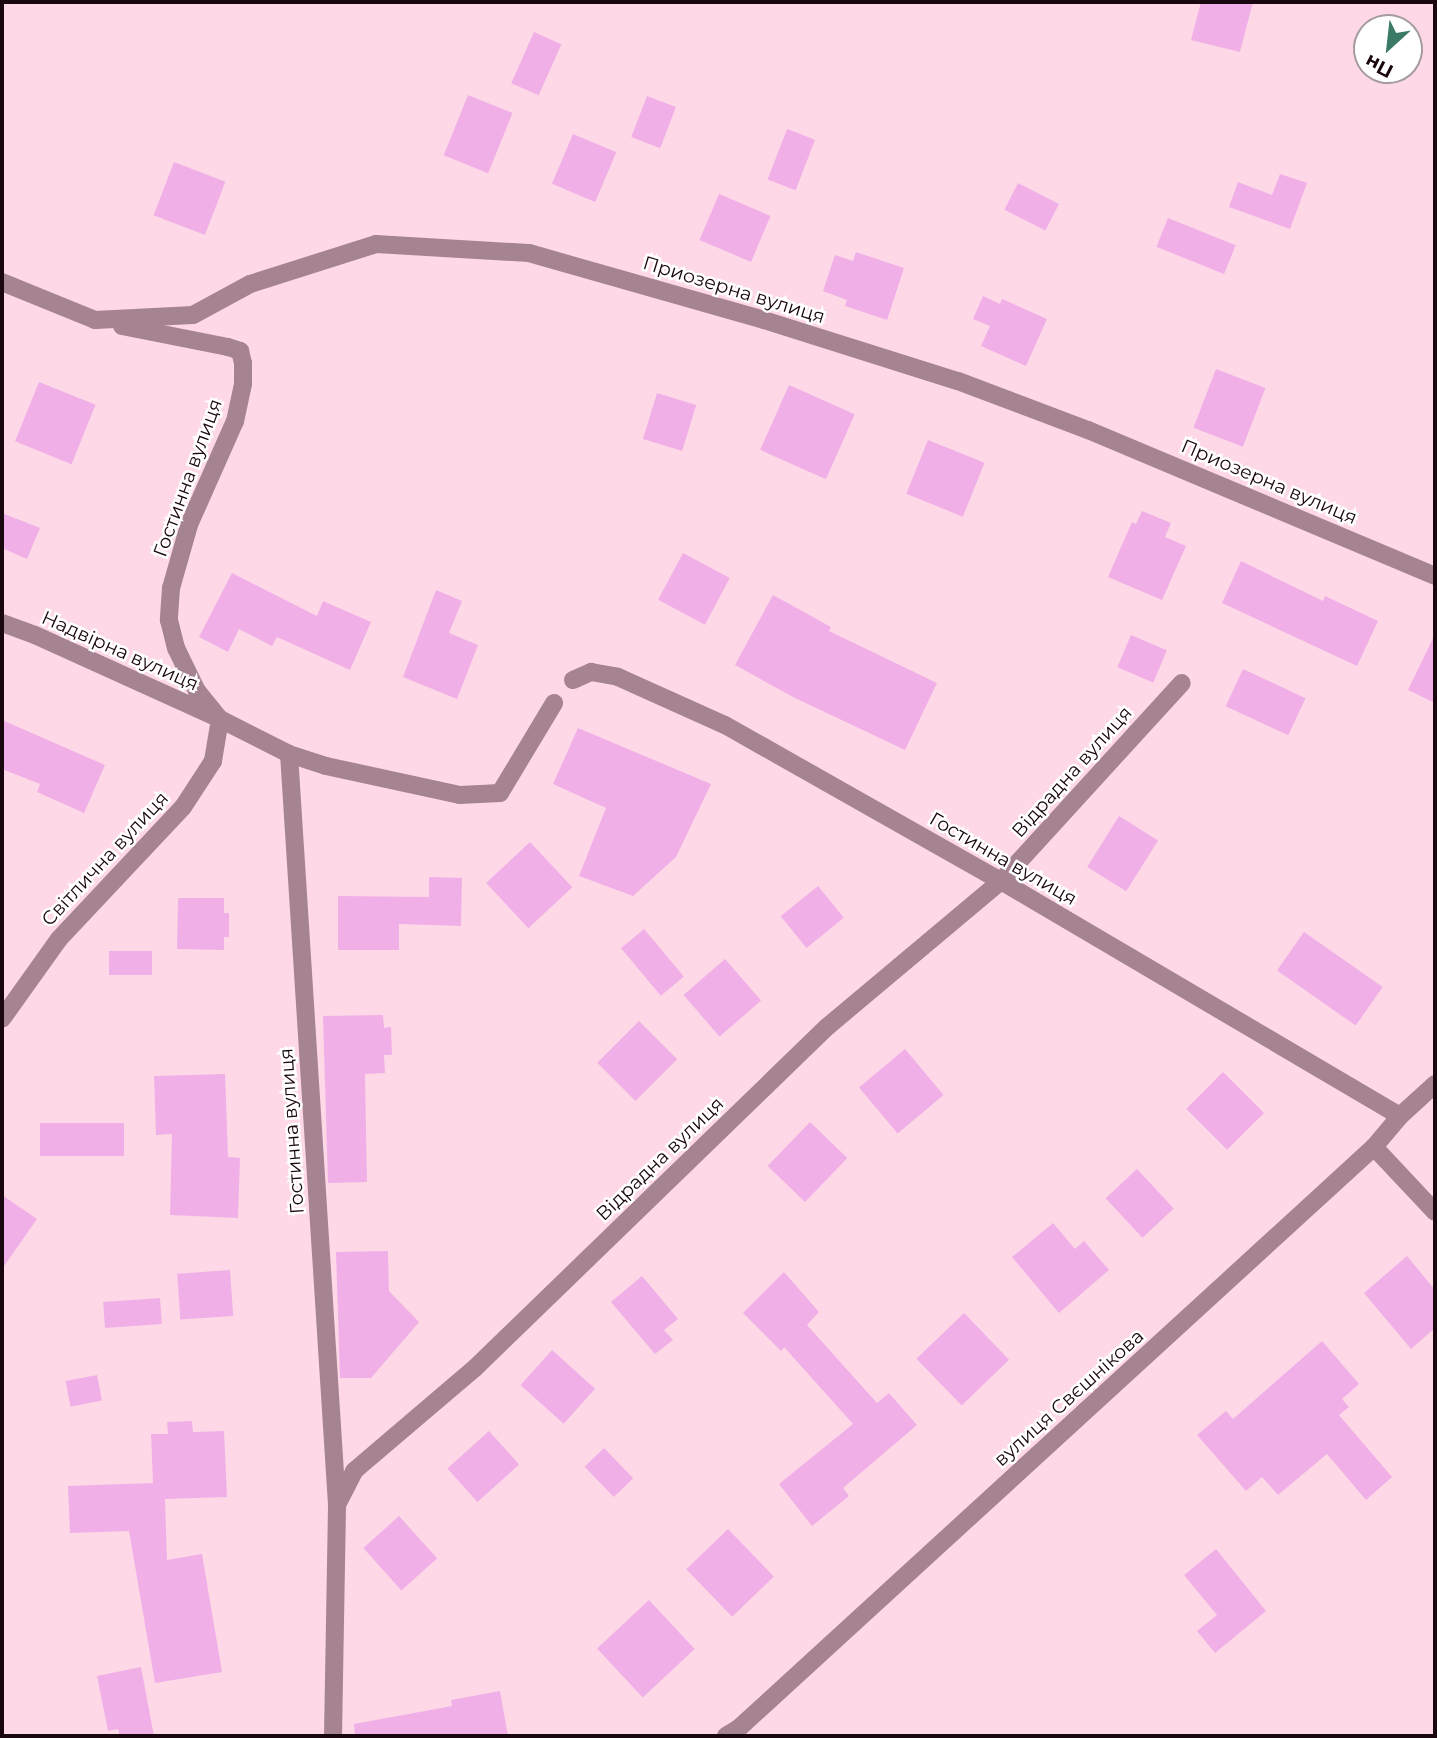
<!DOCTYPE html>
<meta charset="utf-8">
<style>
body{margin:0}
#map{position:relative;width:1437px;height:1738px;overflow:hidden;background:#fed8e7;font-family:Montserrat,sans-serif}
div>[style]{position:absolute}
.building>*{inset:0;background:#f0b0e7;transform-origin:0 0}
.minor>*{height:18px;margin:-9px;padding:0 9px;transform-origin:9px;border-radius:9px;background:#a68392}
span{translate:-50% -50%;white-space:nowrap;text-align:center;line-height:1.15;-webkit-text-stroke:5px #fff;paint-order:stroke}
.street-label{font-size:19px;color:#19060f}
.frame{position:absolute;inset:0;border:4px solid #19060f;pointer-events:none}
.north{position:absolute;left:1353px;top:14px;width:70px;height:70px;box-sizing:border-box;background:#fff;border:2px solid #a39b9f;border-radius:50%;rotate:207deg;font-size:19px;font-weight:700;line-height:28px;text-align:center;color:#19060f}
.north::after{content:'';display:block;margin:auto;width:24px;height:32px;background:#3c7a68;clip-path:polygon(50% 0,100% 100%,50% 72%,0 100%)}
</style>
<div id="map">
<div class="building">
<div style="clip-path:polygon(1201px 2px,1253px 2px,1240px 52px,1191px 40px)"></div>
<div style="left:534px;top:32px;width:30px;height:56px;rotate:24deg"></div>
<div style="left:468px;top:95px;width:48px;height:65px;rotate:22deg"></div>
<div style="left:647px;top:96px;width:31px;height:44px;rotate:21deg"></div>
<div style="left:787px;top:129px;width:30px;height:54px;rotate:21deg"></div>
<div style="left:573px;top:134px;width:47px;height:54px;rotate:23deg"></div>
<div style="left:174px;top:162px;width:55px;height:57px;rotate:21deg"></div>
<div style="clip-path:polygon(1280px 174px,1307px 183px,1290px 229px,1229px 207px,1238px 182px,1272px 195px)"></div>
<div style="left:1018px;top:183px;width:46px;height:30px;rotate:27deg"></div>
<div style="left:719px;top:194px;width:56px;height:50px;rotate:23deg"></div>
<div style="left:1168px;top:218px;width:73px;height:31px;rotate:22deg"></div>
<div style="clip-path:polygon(856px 252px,904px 268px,887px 320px,845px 306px,847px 300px,823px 291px,835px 255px,853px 261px)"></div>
<div style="clip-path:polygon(983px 296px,1000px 304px,1002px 299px,1047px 319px,1026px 366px,981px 346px,990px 326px,973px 319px)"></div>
<div style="left:1216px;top:369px;width:53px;height:63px;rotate:21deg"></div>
<div style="left:39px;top:382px;width:61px;height:64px;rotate:22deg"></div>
<div style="left:789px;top:385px;width:72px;height:71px;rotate:24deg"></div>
<div style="left:657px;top:393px;width:41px;height:48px;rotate:17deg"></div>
<div style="left:928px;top:440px;width:61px;height:58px;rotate:22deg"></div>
<div style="clip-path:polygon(1142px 511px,1171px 523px,1165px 537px,1186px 546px,1162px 600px,1108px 577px,1132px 522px,1136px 524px)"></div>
<div style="clip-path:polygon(2px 513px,40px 528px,27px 559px,2px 548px)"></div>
<div style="left:683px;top:553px;width:53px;height:53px;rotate:28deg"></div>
<div style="clip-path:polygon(1241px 561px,1323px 601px,1325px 596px,1378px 621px,1357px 666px,1222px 603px)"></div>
<div style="clip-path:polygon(232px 573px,317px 616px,323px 601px,371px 622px,350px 670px,277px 637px,272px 646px,239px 629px,228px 652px,199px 637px)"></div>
<div style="clip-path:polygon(436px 590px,462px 601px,449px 633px,478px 645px,457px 699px,403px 677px)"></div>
<div style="clip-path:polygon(773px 595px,831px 627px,829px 631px,937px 683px,905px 750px,793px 697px,735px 665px)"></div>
<div style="clip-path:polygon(1435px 634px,1435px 703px,1408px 690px)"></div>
<div style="left:1131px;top:635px;width:39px;height:35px;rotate:23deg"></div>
<div style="left:1243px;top:669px;width:69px;height:41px;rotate:25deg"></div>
<div style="clip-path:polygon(2px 720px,105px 765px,84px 813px,37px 792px,40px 784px,2px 769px)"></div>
<div style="clip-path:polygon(578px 728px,711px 784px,676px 857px,633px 896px,579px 876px,606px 808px,553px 784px)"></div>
<div style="left:1119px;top:816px;width:46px;height:60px;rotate:32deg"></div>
<div style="left:530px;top:842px;width:62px;height:60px;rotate:47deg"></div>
<div style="clip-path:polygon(429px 877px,462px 878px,461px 926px,399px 924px,399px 950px,338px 950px,338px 896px,429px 897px)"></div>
<div style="left:818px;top:886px;width:41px;height:48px;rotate:51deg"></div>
<div style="clip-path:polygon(178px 898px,224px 898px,224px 913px,229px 913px,229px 937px,224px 937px,224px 950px,177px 949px)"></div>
<div style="left:644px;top:929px;width:62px;height:30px;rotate:50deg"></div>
<div style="left:1304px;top:932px;width:96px;height:47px;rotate:35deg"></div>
<div style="left:152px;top:951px;width:24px;height:43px;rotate:90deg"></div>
<div style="left:725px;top:959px;width:55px;height:55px;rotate:49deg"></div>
<div style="clip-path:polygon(383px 1015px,384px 1028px,391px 1027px,392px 1055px,384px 1055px,385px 1073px,365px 1074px,367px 1182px,328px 1183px,323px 1016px)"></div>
<div style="left:639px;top:1021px;width:54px;height:59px;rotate:45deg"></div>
<div style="left:905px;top:1049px;width:60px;height:60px;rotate:50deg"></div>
<div style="left:1223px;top:1072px;width:58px;height:52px;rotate:45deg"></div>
<div style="clip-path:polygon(225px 1074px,228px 1157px,240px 1158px,238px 1218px,170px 1215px,172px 1134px,156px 1135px,154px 1076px)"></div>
<div style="left:810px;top:1122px;width:52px;height:61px;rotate:44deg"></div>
<div style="left:124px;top:1123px;width:33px;height:84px;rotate:90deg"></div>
<div style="left:1137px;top:1169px;width:54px;height:43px;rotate:47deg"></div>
<div style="clip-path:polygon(2px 1195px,37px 1219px,2px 1269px)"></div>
<div style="clip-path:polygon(1053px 1223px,1075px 1249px,1084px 1241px,1109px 1270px,1059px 1313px,1012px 1257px)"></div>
<div style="clip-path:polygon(388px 1251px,389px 1291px,419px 1322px,371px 1378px,340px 1378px,336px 1252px)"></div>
<div style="clip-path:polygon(1407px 1256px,1435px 1290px,1435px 1328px,1411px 1349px,1364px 1293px)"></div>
<div style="left:230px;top:1270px;width:46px;height:53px;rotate:86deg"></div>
<div style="clip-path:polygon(784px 1272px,819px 1312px,807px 1325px,877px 1403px,889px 1393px,917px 1425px,843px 1488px,849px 1496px,812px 1526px,779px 1484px,853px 1424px,784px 1347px,781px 1351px,743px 1313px)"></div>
<div style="clip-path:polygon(642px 1276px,678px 1319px,664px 1330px,673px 1340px,655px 1354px,611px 1302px)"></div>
<div style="left:160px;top:1298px;width:26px;height:57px;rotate:86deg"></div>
<div style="left:964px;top:1313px;width:65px;height:66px;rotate:46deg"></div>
<div style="clip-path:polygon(1322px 1341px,1359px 1384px,1342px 1399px,1349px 1407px,1339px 1415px,1392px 1477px,1366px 1500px,1327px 1454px,1278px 1495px,1262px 1477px,1246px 1491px,1197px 1435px,1226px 1411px,1233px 1419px)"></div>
<div style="left:552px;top:1350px;width:58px;height:47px;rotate:42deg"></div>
<div style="left:97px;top:1375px;width:26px;height:32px;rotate:79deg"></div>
<div style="clip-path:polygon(192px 1421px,193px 1432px,224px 1431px,227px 1497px,165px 1499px,167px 1560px,202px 1554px,222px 1672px,155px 1683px,129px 1531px,70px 1533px,68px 1486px,153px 1483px,151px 1434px,168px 1434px,167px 1422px)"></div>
<div style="left:489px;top:1431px;width:45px;height:56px;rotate:48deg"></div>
<div style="left:604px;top:1448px;width:42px;height:27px;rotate:46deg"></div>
<div style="left:399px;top:1516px;width:57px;height:48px;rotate:48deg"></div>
<div style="left:728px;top:1529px;width:66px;height:58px;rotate:46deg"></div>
<div style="clip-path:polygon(1216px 1549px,1266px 1611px,1215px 1653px,1197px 1631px,1217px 1615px,1184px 1575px)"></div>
<div style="left:649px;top:1600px;width:67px;height:71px;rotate:47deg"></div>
<div style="clip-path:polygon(141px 1667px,154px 1736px,120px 1736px,118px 1729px,108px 1731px,97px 1676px)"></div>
<div style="clip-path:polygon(500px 1691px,508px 1736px,355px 1736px,354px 1724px,452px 1706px,451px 1700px)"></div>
</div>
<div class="minor">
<div style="left:2px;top:282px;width:100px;rotate:22.2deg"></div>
<div style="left:95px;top:320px;width:98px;rotate:-2.9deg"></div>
<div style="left:193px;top:315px;width:65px;rotate:-28.5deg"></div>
<div style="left:250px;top:284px;width:132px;rotate:-17.6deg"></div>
<div style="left:376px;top:244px;width:153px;rotate:3.4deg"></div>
<div style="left:529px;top:253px;width:244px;rotate:15.9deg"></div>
<div style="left:764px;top:320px;width:203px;rotate:17.5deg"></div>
<div style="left:958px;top:381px;width:139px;rotate:20.7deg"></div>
<div style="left:1088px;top:430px;width:376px;rotate:22.8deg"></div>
<div style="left:122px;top:326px;width:108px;rotate:11.2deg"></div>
<div style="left:228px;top:347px;width:13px;rotate:18deg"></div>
<div style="left:240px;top:351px;width:12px;rotate:76deg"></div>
<div style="left:243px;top:363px;width:21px;rotate:90deg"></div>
<div style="left:243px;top:384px;width:38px;rotate:102deg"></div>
<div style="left:235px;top:421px;width:114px;rotate:113.9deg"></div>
<div style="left:189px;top:525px;width:66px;rotate:105.9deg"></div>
<div style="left:171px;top:588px;width:32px;rotate:94deg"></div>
<div style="left:169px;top:620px;width:29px;rotate:76deg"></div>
<div style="left:176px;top:648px;width:48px;rotate:64deg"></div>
<div style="left:197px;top:691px;width:36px;rotate:51deg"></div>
<div style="left:220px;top:719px;width:77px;rotate:26.9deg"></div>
<div style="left:289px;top:754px;width:39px;rotate:18deg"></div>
<div style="left:326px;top:766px;width:137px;rotate:12.2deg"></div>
<div style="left:460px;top:795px;width:40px;rotate:-2.9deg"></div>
<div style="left:500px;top:793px;width:105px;rotate:-59deg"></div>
<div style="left:2px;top:623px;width:35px;rotate:20deg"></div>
<div style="left:35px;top:635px;width:203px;rotate:24.4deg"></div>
<div style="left:220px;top:719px;width:43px;rotate:99.5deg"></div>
<div style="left:213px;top:761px;width:55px;rotate:123.1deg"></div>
<div style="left:183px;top:807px;width:181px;rotate:133.2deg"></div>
<div style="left:59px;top:939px;width:98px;rotate:125.5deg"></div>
<div style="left:573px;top:680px;width:20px;rotate:-24deg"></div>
<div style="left:591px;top:672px;width:27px;rotate:10deg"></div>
<div style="left:618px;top:677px;width:117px;rotate:24.2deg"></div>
<div style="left:725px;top:725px;width:317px;rotate:29.5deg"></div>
<div style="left:1001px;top:881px;width:463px;rotate:30.5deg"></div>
<div style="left:289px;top:754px;width:753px;rotate:86.34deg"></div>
<div style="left:1374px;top:1147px;width:89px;rotate:46.8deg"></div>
<div style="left:333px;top:1736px;width:231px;rotate:-89deg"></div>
<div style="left:337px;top:1505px;width:38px;rotate:-63deg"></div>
<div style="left:354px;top:1471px;width:159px;rotate:-40.4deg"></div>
<div style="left:475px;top:1368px;width:490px;rotate:-44.1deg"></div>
<div style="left:827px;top:1027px;width:227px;rotate:-40deg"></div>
<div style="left:1001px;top:881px;width:268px;rotate:-47.6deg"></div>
<div style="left:726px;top:1736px;width:15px;rotate:-32deg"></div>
<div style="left:739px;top:1728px;width:861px;rotate:-42.46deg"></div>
<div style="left:1374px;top:1147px;width:40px;rotate:-50deg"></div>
<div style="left:1400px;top:1116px;width:47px;rotate:-42.4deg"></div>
</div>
<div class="street-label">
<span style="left:734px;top:290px;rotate:17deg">Приозерна вулиця</span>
<span style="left:188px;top:478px;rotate:-70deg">Гостинна вулиця</span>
<span style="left:1269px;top:482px;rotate:23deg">Приозерна вулиця</span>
<span style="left:120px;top:651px;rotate:24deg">Надвірна вулиця</span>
<span style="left:1072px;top:772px;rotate:-48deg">Відрадна вулиця</span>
<span style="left:105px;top:859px;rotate:-47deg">Світлична вулиця</span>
<span style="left:1003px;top:859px;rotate:30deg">Гостинна вулиця</span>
<span style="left:292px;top:1131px;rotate:-94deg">Гостинна вулиця</span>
<span style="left:660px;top:1159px;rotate:-44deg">Відрадна вулиця</span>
<span style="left:1069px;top:1398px;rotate:-42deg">вулиця Свєшнікова</span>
</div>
<div class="frame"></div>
<div class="north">Пн</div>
</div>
